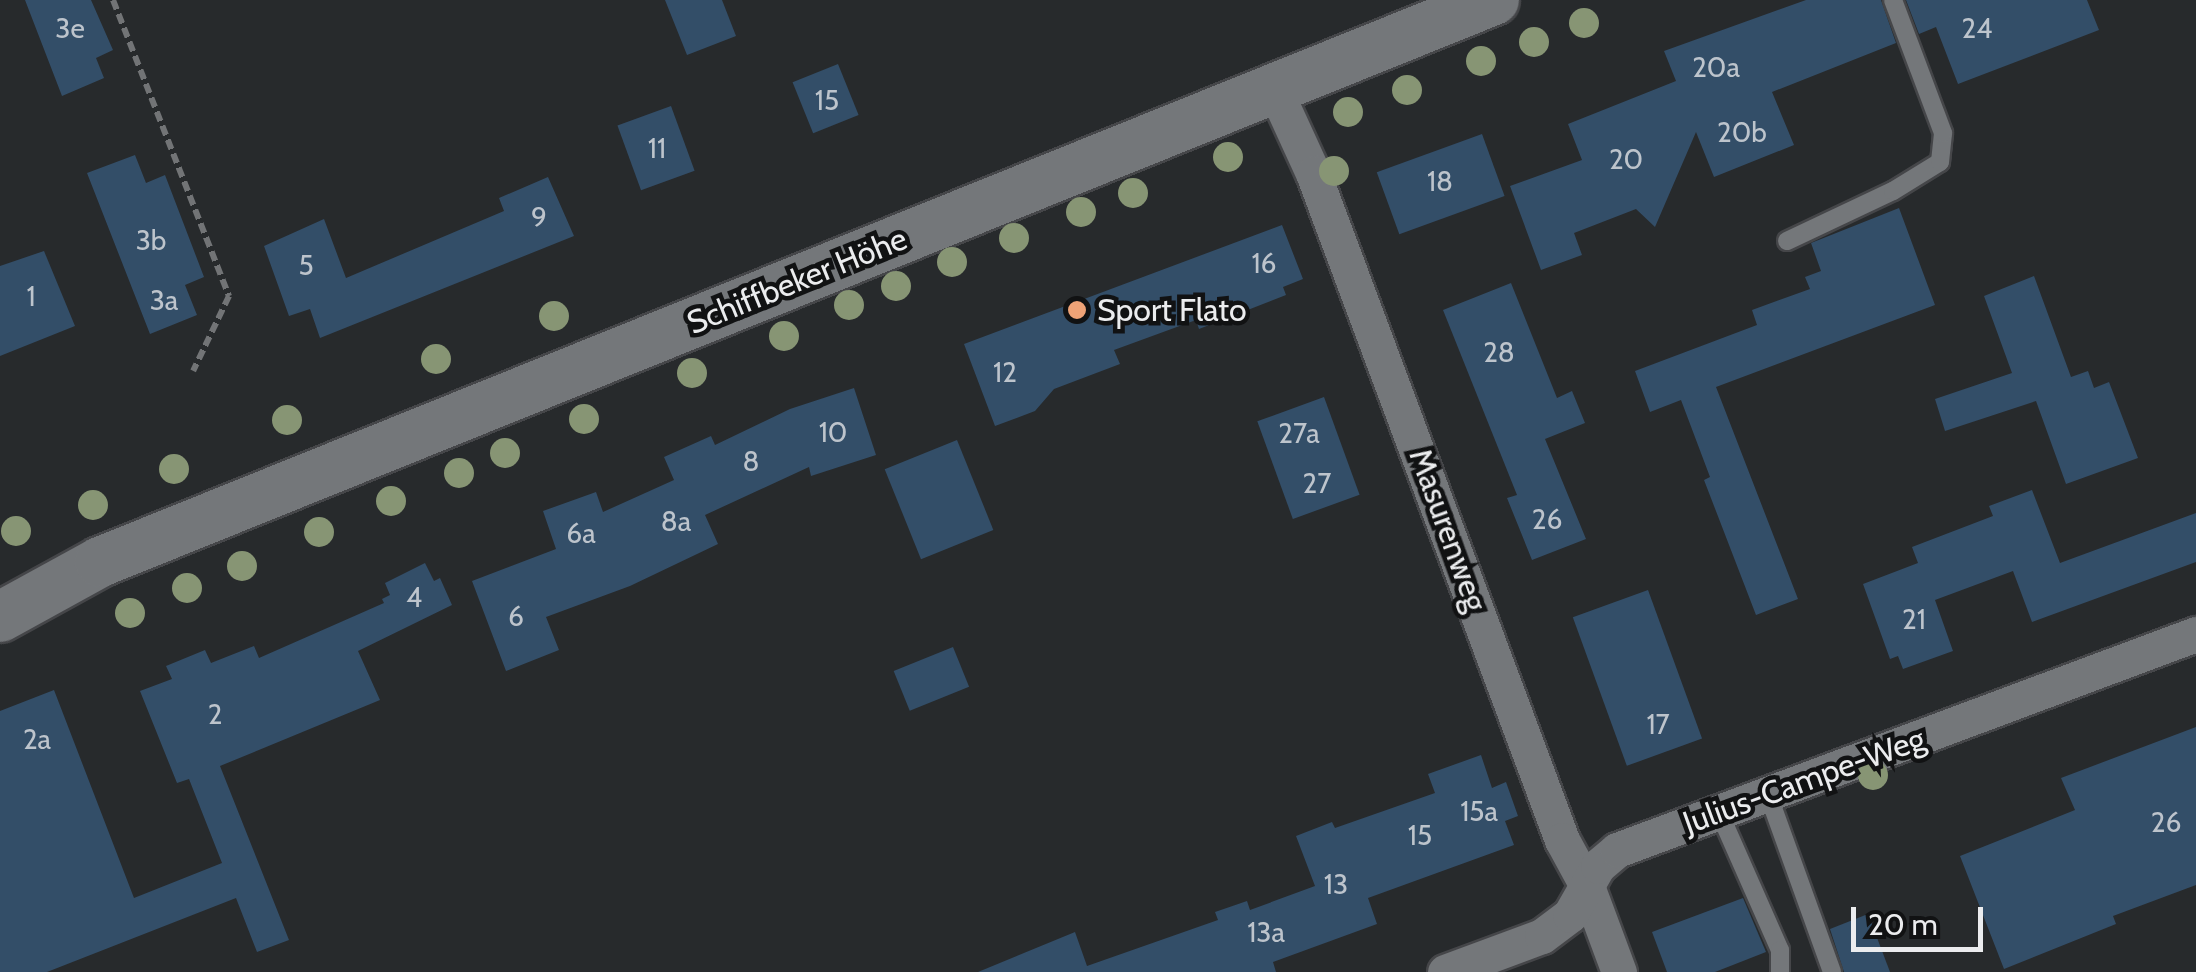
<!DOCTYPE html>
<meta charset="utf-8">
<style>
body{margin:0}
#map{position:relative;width:2196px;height:972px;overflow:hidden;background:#272a2c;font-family:Cabin,sans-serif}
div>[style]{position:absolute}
.building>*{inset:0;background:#334e68;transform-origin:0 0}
.path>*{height:6px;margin-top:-3px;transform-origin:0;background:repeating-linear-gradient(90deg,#727476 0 10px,transparent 0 15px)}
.roads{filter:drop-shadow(2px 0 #454649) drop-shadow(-2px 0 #454649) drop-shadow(0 2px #454649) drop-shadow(0 -2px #454649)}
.lane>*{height:18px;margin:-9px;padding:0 9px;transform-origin:9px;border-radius:9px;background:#74777a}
.street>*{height:35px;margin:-17.5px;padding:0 17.5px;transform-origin:17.5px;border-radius:17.5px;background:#74777a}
.secondary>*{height:50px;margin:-25px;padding:0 25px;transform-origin:25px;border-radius:25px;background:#74777a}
.trees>*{width:30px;height:30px;margin:-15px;border-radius:50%;background:#879574}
.dots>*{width:28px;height:28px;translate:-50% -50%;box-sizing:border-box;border:5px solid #111213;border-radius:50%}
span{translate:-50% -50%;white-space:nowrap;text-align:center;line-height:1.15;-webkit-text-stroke:9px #111213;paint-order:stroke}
.number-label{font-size:28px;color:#bdc4cc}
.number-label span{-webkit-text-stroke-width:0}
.street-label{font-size:32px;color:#ebecee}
.poi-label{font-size:32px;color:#ebecee}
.left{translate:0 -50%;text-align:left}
.scale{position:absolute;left:1851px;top:907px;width:132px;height:45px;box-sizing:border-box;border:5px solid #ebecee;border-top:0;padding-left:12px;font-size:30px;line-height:35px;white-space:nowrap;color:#ebecee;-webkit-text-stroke:8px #111213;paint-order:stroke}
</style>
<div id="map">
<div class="building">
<div style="clip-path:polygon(25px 0,91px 0,113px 50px,96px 58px,104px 78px,62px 96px)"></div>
<div style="clip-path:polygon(665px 0,722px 0,736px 36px,687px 55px)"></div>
<div style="clip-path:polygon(1806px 0,1881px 0,1896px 43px,1772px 92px,1794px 145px,1714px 177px,1696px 132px,1655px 227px,1636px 209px,1574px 233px,1582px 255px,1541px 270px,1510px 186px,1582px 160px,1568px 124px,1676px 81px,1664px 51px)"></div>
<div style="clip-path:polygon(1906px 0,2087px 0,2099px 30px,1958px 84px,1936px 27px,1919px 34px)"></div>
<div style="left:838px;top:64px;width:55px;height:49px;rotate:68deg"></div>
<div style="left:671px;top:106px;width:69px;height:57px;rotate:70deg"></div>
<div style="left:1482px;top:134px;width:66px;height:112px;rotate:70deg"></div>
<div style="clip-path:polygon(135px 155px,146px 183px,165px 175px,204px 277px,185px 285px,197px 315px,150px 334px,87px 173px)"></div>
<div style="clip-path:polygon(548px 177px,574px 236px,320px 338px,310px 309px,289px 316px,264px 246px,324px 219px,346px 278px,504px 211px,499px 198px)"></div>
<div style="clip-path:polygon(1899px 208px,1935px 305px,1716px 387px,1798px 599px,1756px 615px,1704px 480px,1710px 477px,1681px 400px,1650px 412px,1635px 371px,1757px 325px,1752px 310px,1810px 289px,1805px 277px,1821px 271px,1811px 243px)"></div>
<div style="clip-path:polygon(1282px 225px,1303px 279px,1283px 287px,1286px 295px,1199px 329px,1196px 320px,1114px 350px,1120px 364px,1054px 389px,1035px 411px,995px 426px,964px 344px)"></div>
<div style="clip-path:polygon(44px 251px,75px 326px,0 356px,0 266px)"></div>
<div style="clip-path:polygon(2034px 276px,2071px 377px,2088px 371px,2094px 388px,2109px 382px,2138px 458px,2066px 484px,2036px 401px,1945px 431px,1935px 399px,2012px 373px,1984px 296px)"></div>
<div style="clip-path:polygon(1511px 283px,1557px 398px,1572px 391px,1585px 423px,1545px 439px,1586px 539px,1532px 560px,1507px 498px,1517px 495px,1443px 310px)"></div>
<div style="clip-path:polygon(854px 388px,876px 455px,811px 476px,809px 467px,705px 515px,718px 544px,630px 586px,546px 617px,559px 650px,506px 671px,472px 581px,556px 549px,543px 511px,596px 492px,603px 512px,674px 480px,664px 457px,711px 436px,715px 445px,790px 409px)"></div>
<div style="left:1324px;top:397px;width:104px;height:71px;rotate:70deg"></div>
<div style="left:957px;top:440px;width:97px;height:78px;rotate:68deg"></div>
<div style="clip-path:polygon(2032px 490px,2060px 563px,2196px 513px,2196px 562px,2032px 622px,2013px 571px,1935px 600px,1953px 651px,1903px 669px,1898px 656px,1890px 659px,1863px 584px,1918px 563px,1912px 547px,1993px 516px,1989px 506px)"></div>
<div style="clip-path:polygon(425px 563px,434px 581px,440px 578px,452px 605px,358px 651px,380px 700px,220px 766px,289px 940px,257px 952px,236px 898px,47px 972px,0 972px,0 711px,54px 690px,134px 898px,222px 863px,189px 779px,177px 783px,140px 691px,172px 679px,166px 666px,205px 650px,211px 663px,254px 646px,259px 658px,384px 603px,382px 599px,390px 595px,385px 583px)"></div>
<div style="left:1648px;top:590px;width:158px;height:80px;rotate:70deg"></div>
<div style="left:953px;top:647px;width:43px;height:64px;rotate:68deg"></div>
<div style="clip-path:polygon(2196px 727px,2196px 885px,2113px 916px,2116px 924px,2004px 969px,1960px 856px,2075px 810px,2061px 778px)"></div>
<div style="clip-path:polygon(1481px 755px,1492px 788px,1506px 782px,1518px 816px,1505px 821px,1514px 845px,1368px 898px,1377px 924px,1273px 962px,1276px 972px,978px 972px,1075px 932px,1087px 966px,1218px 920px,1215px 912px,1247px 901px,1250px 910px,1315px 886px,1296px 836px,1332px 822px,1335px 828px,1435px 793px,1428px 774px)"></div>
<div style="clip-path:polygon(1743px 898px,1766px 952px,1715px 972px,1667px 972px,1652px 932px)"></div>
<div style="clip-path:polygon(1868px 914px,1890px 972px,1844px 972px,1830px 929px)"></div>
</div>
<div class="path">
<div style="left:113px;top:0;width:318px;rotate:68.6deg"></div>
<div style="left:229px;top:296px;width:83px;rotate:115.6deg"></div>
</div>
<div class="roads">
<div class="lane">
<div style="left:1787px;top:241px;width:117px;rotate:-25.3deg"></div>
<div style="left:1893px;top:191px;width:55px;rotate:-31.7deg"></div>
<div style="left:1940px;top:162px;width:29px;rotate:-84deg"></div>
<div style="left:1943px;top:133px;width:142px;rotate:-110.6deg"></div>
<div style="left:1768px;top:794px;width:189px;rotate:70.2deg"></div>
<div style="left:1719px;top:812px;width:151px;rotate:66.2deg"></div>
<div style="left:1780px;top:950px;width:22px;rotate:90deg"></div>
</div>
<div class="street">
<div style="left:1274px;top:88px;width:94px;rotate:65.4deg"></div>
<div style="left:1313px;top:173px;width:712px;rotate:69.53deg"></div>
<div style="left:1562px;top:840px;width:52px;rotate:61.5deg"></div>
<div style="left:1587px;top:886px;width:92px;rotate:69.6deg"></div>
<div style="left:1445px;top:972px;width:103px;rotate:-20.4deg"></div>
<div style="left:1542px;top:936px;width:35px;rotate:-37deg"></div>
<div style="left:1570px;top:915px;width:56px;rotate:-60.3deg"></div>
<div style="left:1598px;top:866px;width:25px;rotate:-40deg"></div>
<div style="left:1617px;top:850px;width:618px;rotate:-20.46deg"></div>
</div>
<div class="secondary">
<div style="left:0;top:617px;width:114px;rotate:-28.8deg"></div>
<div style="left:100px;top:562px;width:1503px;rotate:-21.96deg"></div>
</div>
</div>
<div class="trees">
<div style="left:1584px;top:23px"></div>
<div style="left:1534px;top:42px"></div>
<div style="left:1481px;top:61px"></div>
<div style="left:1407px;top:90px"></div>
<div style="left:1348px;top:112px"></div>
<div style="left:1228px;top:157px"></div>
<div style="left:1334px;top:171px"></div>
<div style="left:1133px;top:193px"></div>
<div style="left:1081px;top:212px"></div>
<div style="left:1014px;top:238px"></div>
<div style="left:952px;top:262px"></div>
<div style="left:896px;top:286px"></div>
<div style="left:849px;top:305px"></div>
<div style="left:554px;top:316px"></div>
<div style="left:784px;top:336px"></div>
<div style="left:436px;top:359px"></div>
<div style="left:692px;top:373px"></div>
<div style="left:584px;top:419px"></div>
<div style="left:287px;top:420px"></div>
<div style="left:505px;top:453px"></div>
<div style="left:174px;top:469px"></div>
<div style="left:459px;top:473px"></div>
<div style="left:391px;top:501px"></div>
<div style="left:93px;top:505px"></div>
<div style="left:16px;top:531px"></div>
<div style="left:319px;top:532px"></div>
<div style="left:242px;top:566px"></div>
<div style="left:187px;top:588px"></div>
<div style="left:130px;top:613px"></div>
<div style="left:1873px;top:775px"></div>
</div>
<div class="dots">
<div style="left:1077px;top:310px;background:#efa377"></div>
</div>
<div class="number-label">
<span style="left:70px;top:28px">3e</span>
<span style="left:1977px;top:28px">24</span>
<span style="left:1716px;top:67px">20a</span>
<span style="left:827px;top:100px">15</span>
<span style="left:1742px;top:132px">20b</span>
<span style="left:657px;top:148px">11</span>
<span style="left:1626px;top:159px">20</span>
<span style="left:1440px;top:181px">18</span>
<span style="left:539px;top:217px">9</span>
<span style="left:151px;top:240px">3b</span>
<span style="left:1264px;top:263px">16</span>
<span style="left:306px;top:265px">5</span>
<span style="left:31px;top:296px">1</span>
<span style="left:164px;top:300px">3a</span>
<span style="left:1499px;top:352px">28</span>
<span style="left:1005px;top:372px">12</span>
<span style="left:833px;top:432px">10</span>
<span style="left:1299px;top:433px">27a</span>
<span style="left:751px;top:461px">8</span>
<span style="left:1317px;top:483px">27</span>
<span style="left:1547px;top:519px">26</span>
<span style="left:676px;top:521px">8a</span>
<span style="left:581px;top:533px">6a</span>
<span style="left:414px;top:597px">4</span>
<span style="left:516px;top:616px">6</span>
<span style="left:1914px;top:619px">21</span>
<span style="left:215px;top:714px">2</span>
<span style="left:1658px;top:724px">17</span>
<span style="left:37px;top:739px">2a</span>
<span style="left:1479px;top:811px">15a</span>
<span style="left:2166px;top:822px">26</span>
<span style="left:1420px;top:835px">15</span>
<span style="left:1336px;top:884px">13</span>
<span style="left:1266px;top:932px">13a</span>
</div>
<div class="street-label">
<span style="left:797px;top:281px;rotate:-22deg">Schiffbeker Höhe</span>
<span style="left:1448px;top:530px;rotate:70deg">Masurenweg</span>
<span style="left:1804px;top:781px;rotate:-20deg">Julius-Campe-Weg</span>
</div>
<div class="poi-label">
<span class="left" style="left:1097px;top:310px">Sport Flato</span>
</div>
<div class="scale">20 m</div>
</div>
